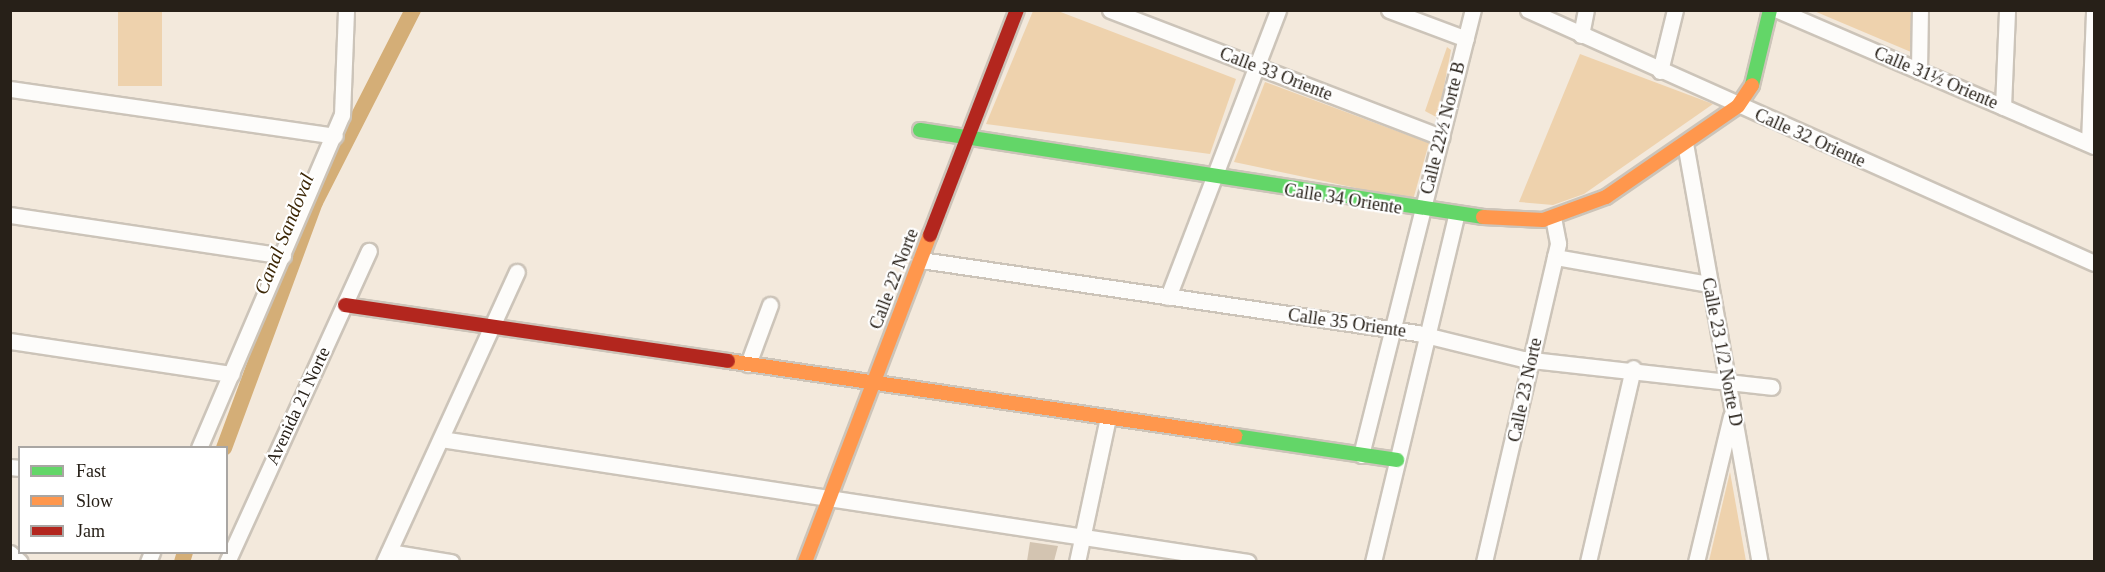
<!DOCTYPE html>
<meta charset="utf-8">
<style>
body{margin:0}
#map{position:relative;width:2105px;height:572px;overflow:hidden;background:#f3e9dc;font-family:Georgia,serif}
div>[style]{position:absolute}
.green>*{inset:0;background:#eed2ad;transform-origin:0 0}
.canal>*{height:16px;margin:-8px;padding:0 8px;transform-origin:8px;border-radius:8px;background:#d4ae77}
.building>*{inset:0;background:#d3c4b1}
.roads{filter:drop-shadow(2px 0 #ccc4b9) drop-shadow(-2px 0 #ccc4b9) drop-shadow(0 2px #ccc4b9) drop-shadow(0 -2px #ccc4b9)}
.street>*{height:15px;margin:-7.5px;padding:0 7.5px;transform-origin:7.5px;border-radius:7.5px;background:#fdfcfa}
.fast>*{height:14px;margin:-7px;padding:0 7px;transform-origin:7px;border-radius:7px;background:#63d668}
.slow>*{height:14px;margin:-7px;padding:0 7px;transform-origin:7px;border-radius:7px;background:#ff974d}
.jam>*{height:14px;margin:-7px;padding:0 7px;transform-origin:7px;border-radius:7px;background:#b3261e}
span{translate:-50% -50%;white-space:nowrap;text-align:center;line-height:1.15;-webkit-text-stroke:4.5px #fff;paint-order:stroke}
.street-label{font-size:18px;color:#272018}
.water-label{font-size:20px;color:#3d2807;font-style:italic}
.frame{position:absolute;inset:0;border:12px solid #272018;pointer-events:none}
.legend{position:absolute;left:18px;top:446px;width:210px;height:108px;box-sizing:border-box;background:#fff;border:2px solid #a9a6a3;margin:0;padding:8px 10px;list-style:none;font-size:18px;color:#272018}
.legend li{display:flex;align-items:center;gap:12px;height:30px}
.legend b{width:30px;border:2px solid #a9a6a3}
</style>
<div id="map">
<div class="green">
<div style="left:118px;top:11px;width:44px;height:75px"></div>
<div style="clip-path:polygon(1033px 11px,1058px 11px,1236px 79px,1210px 154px,986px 124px)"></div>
<div style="clip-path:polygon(1814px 11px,1912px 11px,1911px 52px)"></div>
<div style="clip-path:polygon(1447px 47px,1451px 50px,1438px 118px,1425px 111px)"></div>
<div style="clip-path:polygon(1580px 54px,1713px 104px,1584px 194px,1553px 205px,1519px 202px)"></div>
<div style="clip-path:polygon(1265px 82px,1429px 143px,1413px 200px,1234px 162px)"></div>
<div style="clip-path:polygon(1730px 472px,1746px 561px,1709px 561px)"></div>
</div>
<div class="canal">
<div style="left:224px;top:448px;width:262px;rotate:-69.7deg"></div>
<div style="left:315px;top:202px;width:216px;rotate:-63deg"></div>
<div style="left:182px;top:562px;width:10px;rotate:-73deg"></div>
</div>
<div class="building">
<div style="clip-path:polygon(1030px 542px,1058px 546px,1054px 561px,1027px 561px)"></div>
</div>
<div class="roads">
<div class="street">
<div style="left:1110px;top:10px;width:355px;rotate:21deg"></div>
<div style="left:1389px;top:10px;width:82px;rotate:20.6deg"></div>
<div style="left:1528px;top:10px;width:620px;rotate:24.08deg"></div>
<div style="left:1778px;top:10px;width:344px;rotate:23.3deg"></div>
<div style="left:1581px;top:35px;width:25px;rotate:-79deg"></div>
<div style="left:1660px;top:71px;width:63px;rotate:-76.2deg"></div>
<div style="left:1919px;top:71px;width:61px;rotate:-89.1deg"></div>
<div style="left:10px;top:89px;width:328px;rotate:8.2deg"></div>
<div style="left:2003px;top:107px;width:97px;rotate:-87.6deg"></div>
<div style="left:1685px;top:143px;width:426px;rotate:79.9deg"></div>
<div style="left:2089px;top:143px;width:133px;rotate:-87.8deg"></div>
<div style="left:10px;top:215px;width:276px;rotate:8.5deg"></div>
<div style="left:1555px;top:257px;width:155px;rotate:10deg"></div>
<div style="left:921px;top:260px;width:501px;rotate:8.37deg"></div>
<div style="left:1417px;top:333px;width:109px;rotate:13.8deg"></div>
<div style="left:1523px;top:359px;width:250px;rotate:6.4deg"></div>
<div style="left:1168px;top:297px;width:307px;rotate:-69deg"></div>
<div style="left:10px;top:341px;width:224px;rotate:8.5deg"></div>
<div style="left:748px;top:364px;width:63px;rotate:-69.6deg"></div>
<div style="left:441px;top:439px;width:816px;rotate:8.67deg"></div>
<div style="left:199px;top:448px;width:362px;rotate:-66.8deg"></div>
<div style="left:342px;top:115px;width:105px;rotate:-87.8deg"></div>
<div style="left:1361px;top:455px;width:459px;rotate:-75.9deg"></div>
<div style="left:10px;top:467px;width:10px;rotate:6deg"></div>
<div style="left:389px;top:552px;width:63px;rotate:9.2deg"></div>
<div style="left:10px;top:553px;width:13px;rotate:42deg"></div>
<div style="left:148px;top:562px;width:11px;rotate:-68deg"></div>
<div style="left:227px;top:562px;width:342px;rotate:-65.5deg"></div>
<div style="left:384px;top:562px;width:319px;rotate:-65.4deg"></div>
<div style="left:1077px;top:562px;width:147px;rotate:-77.9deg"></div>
<div style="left:1373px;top:562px;width:356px;rotate:-76.5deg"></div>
<div style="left:1484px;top:562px;width:327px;rotate:-76.9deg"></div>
<div style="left:1558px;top:243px;width:25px;rotate:-101deg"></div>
<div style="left:1588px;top:562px;width:199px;rotate:-76.9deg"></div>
<div style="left:1696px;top:562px;width:150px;rotate:-76.5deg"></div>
</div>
<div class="fast">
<div style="left:1752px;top:85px;width:77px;rotate:-76.5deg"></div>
<div style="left:920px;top:130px;width:570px;rotate:8.78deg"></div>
<div style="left:1235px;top:436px;width:164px;rotate:8.4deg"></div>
</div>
<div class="slow">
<div style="left:1483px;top:217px;width:60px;rotate:2.9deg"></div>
<div style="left:1543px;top:220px;width:67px;rotate:-20.1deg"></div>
<div style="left:1606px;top:197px;width:160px;rotate:-34.6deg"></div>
<div style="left:1738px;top:106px;width:25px;rotate:-56deg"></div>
<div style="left:728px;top:361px;width:513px;rotate:8.41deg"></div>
<div style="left:805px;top:562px;width:350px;rotate:-69.1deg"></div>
</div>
<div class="jam">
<div style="left:930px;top:235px;width:241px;rotate:-68.9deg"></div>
<div style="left:345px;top:305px;width:387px;rotate:8.3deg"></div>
</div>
</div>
<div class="street-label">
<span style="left:1276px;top:74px;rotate:21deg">Calle 33 Oriente</span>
<span style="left:1936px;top:78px;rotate:23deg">Calle 31½ Oriente</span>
<span style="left:1443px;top:128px;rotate:-76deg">Calle 22½ Norte B</span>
<span style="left:1810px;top:138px;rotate:24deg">Calle 32 Oriente</span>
<span style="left:1343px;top:199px;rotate:9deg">Calle 34 Oriente</span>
<span style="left:894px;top:279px;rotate:-69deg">Calle 22 Norte</span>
<span style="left:1347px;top:323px;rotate:8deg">Calle 35 Oriente</span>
<span style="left:1722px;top:352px;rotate:79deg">Calle 23 1/2 Norte D</span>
<span style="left:1525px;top:390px;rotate:-78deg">Calle 23 Norte</span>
<span style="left:298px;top:406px;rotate:-65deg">Avenida 21 Norte</span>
</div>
<div class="water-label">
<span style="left:284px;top:234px;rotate:-68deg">Canal Sandoval</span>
</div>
<div class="frame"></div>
<ul class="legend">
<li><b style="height:8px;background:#63d668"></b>Fast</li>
<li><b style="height:8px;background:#ff974d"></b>Slow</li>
<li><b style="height:8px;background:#b3261e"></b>Jam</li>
</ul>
</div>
